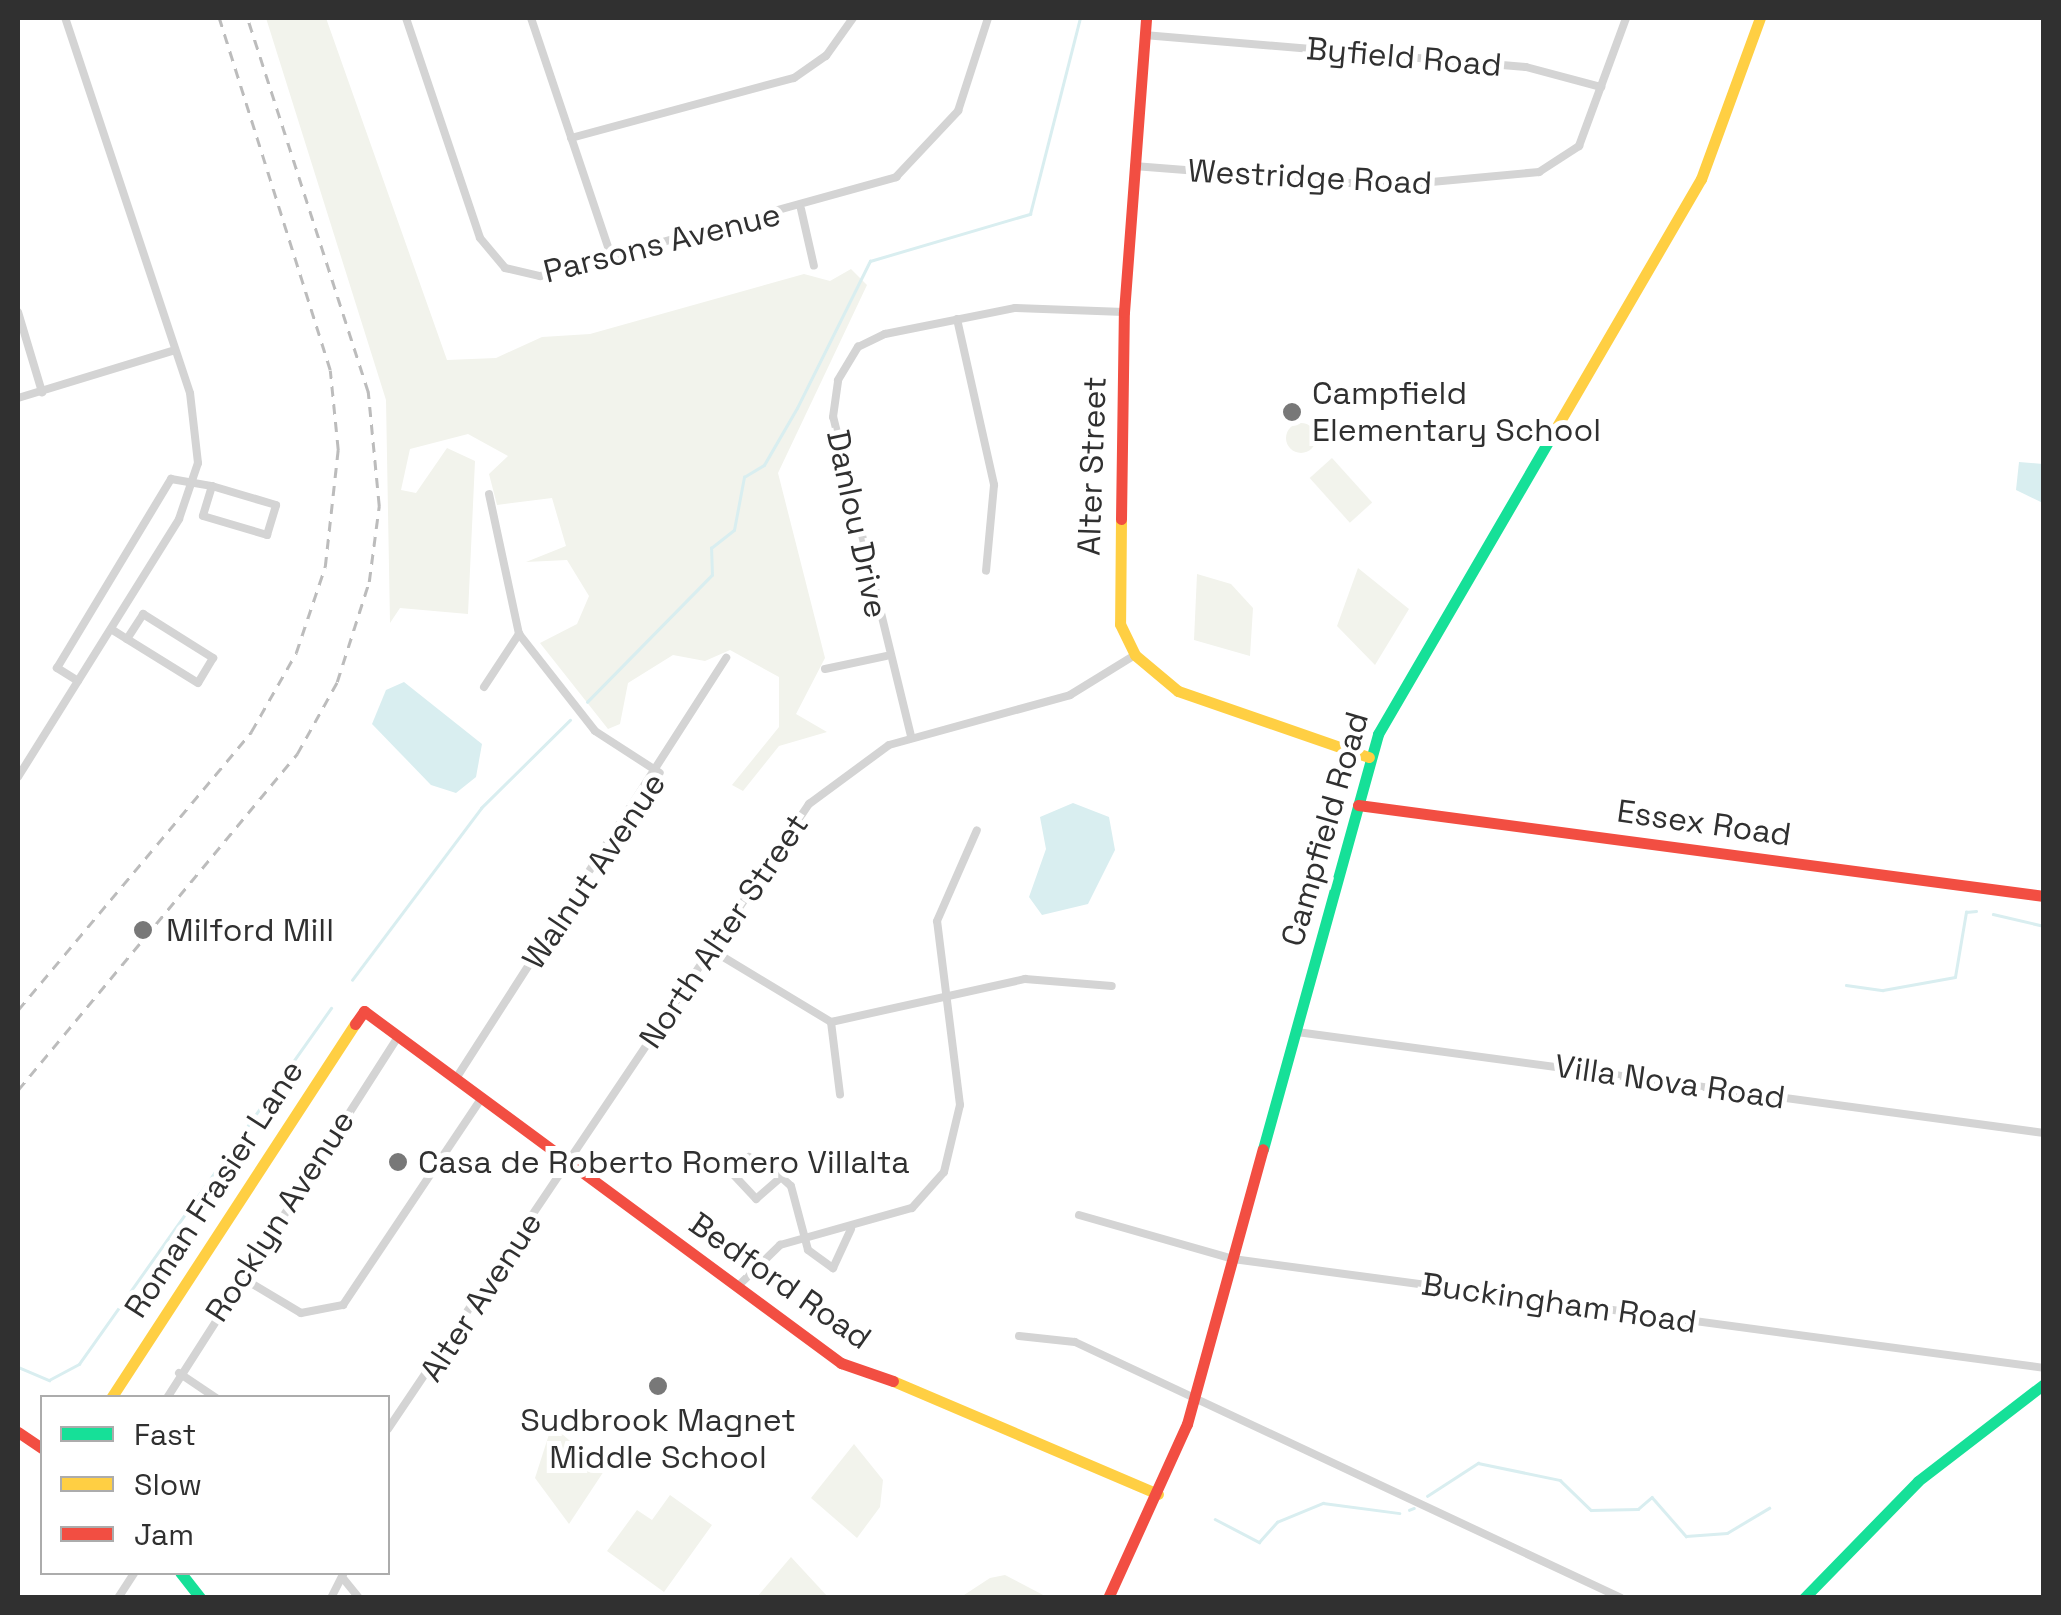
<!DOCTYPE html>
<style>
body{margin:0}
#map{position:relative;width:2061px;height:1615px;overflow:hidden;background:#fff;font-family:"Space Grotesk",sans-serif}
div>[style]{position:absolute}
.green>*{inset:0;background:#f2f3ec;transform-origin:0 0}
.round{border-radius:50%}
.water>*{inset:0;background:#d9eef0}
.stream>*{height:2.5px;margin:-1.25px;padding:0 1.25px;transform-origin:1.25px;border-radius:1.25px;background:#d9eef0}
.street>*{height:8px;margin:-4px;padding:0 4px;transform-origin:4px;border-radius:4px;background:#d4d4d4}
.fast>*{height:11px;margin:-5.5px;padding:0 5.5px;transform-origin:5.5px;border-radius:5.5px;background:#16e098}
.slow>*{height:11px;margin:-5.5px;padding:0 5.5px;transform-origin:5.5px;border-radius:5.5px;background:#ffcf43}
.jam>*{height:11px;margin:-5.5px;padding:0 5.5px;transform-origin:5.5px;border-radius:5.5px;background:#f24e42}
.rail>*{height:2.5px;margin-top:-1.25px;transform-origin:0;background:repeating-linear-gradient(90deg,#bcbcbc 0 10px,transparent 0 18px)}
.dots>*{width:28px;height:28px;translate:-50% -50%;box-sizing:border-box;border:5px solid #fff;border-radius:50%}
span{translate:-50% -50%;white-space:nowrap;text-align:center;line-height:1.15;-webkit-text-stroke:10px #fff;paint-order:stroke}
.street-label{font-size:32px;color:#303030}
.poi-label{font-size:32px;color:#303030}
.left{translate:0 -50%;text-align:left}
.frame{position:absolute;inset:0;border:20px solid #303030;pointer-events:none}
.legend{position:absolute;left:40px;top:1395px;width:350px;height:180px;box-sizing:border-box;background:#fff;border:2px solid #acacac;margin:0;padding:12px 18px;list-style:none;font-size:30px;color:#303030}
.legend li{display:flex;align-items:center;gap:20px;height:50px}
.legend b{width:50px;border:2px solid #acacac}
</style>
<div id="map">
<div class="green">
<div style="clip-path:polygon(266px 18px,326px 18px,447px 360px,496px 358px,542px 337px,590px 334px,804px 274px,830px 281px,851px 269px,867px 285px,778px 473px,825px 658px,796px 714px,827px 732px,779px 746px,743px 791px,732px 785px,779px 727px,779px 677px,730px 650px,705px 661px,673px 655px,628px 683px,620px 724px,608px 729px,540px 643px,577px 624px,589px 596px,567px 560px,526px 562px,566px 546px,552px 498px,497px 505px,489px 474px,508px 456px,468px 434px,410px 449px,401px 490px,416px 493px,447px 448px,475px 461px,468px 614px,400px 608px,390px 623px,386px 400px)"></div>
<div class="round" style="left:1286px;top:423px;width:30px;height:30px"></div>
<div style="left:1332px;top:458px;width:60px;height:30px;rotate:48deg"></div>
<div style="clip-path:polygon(1358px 568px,1409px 609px,1375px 665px,1337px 626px)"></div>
<div style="clip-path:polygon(1197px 574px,1231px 584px,1253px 608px,1250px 656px,1194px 640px)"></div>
<div style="clip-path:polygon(552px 1425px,604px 1471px,569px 1524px,535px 1478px)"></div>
<div style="clip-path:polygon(854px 1444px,883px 1480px,880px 1507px,857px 1538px,811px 1498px)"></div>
<div style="clip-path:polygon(670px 1495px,712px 1525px,664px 1592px,607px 1551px,637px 1510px,652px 1520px)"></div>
<div style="clip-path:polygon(791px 1557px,828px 1597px,757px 1597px)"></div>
<div style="clip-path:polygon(1005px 1575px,1047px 1597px,961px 1597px,990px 1578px)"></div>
</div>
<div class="water">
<div style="clip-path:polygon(2019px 462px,2043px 464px,2043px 503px,2016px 490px)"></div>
<div style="clip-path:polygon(404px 682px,482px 744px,476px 777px,456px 793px,431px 785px,372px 724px,386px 690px)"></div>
<div style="clip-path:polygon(1073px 803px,1109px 817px,1115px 850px,1088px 904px,1042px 915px,1029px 897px,1046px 849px,1040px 817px)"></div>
</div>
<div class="stream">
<div style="left:587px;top:702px;width:178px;rotate:-45.5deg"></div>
<div style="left:712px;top:575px;width:27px;rotate:-92deg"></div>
<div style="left:711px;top:548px;width:29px;rotate:-38deg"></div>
<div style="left:734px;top:530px;width:54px;rotate:-79.3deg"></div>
<div style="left:744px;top:477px;width:23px;rotate:-31deg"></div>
<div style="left:764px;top:465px;width:66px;rotate:-59.9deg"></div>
<div style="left:797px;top:408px;width:164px;rotate:-63.6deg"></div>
<div style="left:870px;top:261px;width:167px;rotate:-16.4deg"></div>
<div style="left:1030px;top:214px;width:202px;rotate:-75.7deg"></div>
<div style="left:1993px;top:914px;width:52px;rotate:13.2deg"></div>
<div style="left:352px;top:980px;width:215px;rotate:-53.1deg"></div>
<div style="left:481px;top:808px;width:125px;rotate:-44.7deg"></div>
<div style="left:1846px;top:985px;width:37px;rotate:8deg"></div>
<div style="left:1883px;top:990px;width:73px;rotate:-10.2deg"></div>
<div style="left:1955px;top:977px;width:66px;rotate:-80.4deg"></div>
<div style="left:1966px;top:912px;width:10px;rotate:-6deg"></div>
<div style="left:18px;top:1367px;width:34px;rotate:23deg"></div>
<div style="left:49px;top:1380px;width:34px;rotate:-28deg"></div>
<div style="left:79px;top:1364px;width:436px;rotate:-54.7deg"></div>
<div style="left:1427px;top:1496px;width:61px;rotate:-32.9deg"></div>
<div style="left:1478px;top:1463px;width:84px;rotate:11.7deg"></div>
<div style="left:1560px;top:1480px;width:43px;rotate:44.1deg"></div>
<div style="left:1591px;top:1510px;width:47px;rotate:-1.2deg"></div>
<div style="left:1638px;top:1509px;width:18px;rotate:-41deg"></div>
<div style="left:1652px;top:1497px;width:52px;rotate:48.9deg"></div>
<div style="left:1686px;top:1536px;width:41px;rotate:-4.2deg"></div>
<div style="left:1727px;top:1533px;width:49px;rotate:-30.8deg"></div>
<div style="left:1409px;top:1510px;width:5px;rotate:-22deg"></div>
<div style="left:1215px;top:1519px;width:50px;rotate:27.6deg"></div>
<div style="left:1259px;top:1542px;width:27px;rotate:-48deg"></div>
<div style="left:1277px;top:1522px;width:50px;rotate:-22.4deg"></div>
<div style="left:1323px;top:1503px;width:77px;rotate:7.5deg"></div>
</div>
<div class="street">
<div style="left:406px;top:18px;width:232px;rotate:71.4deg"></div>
<div style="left:480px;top:238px;width:39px;rotate:50deg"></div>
<div style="left:505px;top:268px;width:36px;rotate:13deg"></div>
<div style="left:540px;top:276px;width:370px;rotate:-15.5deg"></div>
<div style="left:896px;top:177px;width:91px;rotate:-46.8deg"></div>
<div style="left:958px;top:111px;width:98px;rotate:-72.1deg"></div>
<div style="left:531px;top:18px;width:253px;rotate:71.4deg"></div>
<div style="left:1144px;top:35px;width:383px;rotate:4.8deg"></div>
<div style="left:1526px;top:67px;width:78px;rotate:14.9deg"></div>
<div style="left:571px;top:138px;width:231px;rotate:-15.1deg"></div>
<div style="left:794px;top:78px;width:39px;rotate:-35deg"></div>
<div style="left:826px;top:56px;width:47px;rotate:-54.6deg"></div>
<div style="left:1134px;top:166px;width:255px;rotate:4.5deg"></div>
<div style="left:1388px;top:186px;width:152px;rotate:-5.3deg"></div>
<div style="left:1539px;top:172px;width:48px;rotate:-33deg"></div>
<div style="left:1579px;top:146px;width:136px;rotate:-69.8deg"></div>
<div style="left:801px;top:209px;width:58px;rotate:77.2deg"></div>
<div style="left:18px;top:312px;width:84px;rotate:73.3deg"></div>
<div style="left:957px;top:319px;width:170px;rotate:77.4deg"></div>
<div style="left:994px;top:485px;width:86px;rotate:95.3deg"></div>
<div style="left:18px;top:398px;width:164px;rotate:-17deg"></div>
<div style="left:111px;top:629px;width:19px;rotate:32deg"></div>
<div style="left:127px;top:639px;width:30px;rotate:-57deg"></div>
<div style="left:143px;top:614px;width:83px;rotate:32.2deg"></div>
<div style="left:213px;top:658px;width:29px;rotate:121deg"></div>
<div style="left:198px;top:683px;width:84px;rotate:-148.2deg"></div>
<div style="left:519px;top:634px;width:123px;rotate:51.9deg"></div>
<div style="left:595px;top:731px;width:77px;rotate:32.9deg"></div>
<div style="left:825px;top:669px;width:62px;rotate:-12deg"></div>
<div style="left:78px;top:681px;width:25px;rotate:-148deg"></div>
<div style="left:57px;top:668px;width:221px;rotate:-58.9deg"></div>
<div style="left:171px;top:479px;width:42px;rotate:9.7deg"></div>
<div style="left:212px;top:486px;width:31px;rotate:107deg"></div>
<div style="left:203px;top:516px;width:67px;rotate:16.5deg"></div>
<div style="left:267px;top:535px;width:31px;rotate:-73deg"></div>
<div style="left:276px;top:505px;width:67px;rotate:-163.5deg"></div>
<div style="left:484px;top:687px;width:64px;rotate:-56.6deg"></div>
<div style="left:519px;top:634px;width:143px;rotate:-102.1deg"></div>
<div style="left:911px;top:736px;width:328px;rotate:-103.7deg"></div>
<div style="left:833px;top:417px;width:37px;rotate:-82deg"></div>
<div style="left:838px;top:380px;width:39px;rotate:-59deg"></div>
<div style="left:858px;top:347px;width:30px;rotate:-26deg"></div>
<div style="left:885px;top:334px;width:133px;rotate:-11.3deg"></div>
<div style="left:1015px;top:308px;width:109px;rotate:2.1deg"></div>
<div style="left:18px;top:777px;width:304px;rotate:-58deg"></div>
<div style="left:179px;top:519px;width:59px;rotate:-71.3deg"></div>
<div style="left:198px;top:463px;width:70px;rotate:-96.5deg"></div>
<div style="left:190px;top:393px;width:395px;rotate:-108.4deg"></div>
<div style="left:710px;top:949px;width:141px;rotate:31.1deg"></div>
<div style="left:831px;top:1022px;width:199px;rotate:-12.5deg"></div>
<div style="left:1025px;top:979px;width:87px;rotate:4.6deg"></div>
<div style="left:831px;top:1022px;width:73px;rotate:82.9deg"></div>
<div style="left:1297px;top:1032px;width:754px;rotate:7.7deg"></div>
<div style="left:455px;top:1080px;width:502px;rotate:-57.29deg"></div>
<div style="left:781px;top:1177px;width:38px;rotate:-148deg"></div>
<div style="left:749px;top:1157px;width:23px;rotate:140deg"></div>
<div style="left:731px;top:1172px;width:37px;rotate:47deg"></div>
<div style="left:756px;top:1199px;width:33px;rotate:-41deg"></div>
<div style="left:781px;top:1177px;width:13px;rotate:42deg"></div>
<div style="left:791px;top:1186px;width:66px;rotate:75.1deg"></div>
<div style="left:808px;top:1250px;width:31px;rotate:36deg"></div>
<div style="left:833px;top:1268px;width:43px;rotate:-65.2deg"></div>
<div style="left:1079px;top:1215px;width:160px;rotate:15.9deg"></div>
<div style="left:1233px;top:1259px;width:818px;rotate:7.65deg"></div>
<div style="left:241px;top:1277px;width:70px;rotate:31deg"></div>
<div style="left:301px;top:1313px;width:43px;rotate:-10.8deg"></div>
<div style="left:343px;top:1305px;width:248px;rotate:-56.2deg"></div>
<div style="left:738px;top:1286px;width:59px;rotate:-44.3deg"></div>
<div style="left:780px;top:1245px;width:137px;rotate:-15.7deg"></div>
<div style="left:912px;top:1208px;width:48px;rotate:-48.4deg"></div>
<div style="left:944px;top:1172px;width:69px;rotate:-76.6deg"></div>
<div style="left:960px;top:1105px;width:185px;rotate:-97.1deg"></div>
<div style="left:937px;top:921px;width:99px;rotate:-66.3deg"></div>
<div style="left:1019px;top:1336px;width:56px;rotate:6.1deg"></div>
<div style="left:1075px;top:1342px;width:603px;rotate:25.12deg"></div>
<div style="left:179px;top:1373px;width:45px;rotate:34deg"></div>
<div style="left:167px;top:1398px;width:429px;rotate:-57.4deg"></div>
<div style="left:388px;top:1429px;width:754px;rotate:-56.04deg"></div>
<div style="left:809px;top:804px;width:99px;rotate:-36.4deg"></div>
<div style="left:889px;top:745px;width:188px;rotate:-15.4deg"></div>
<div style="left:1070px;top:695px;width:76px;rotate:-31.6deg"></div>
<div style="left:342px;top:1577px;width:27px;rotate:51deg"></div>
<div style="left:118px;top:1598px;width:31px;rotate:-57deg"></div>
<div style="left:331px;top:1598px;width:29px;rotate:-63deg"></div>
</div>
<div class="fast">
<div style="left:1263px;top:1149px;width:431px;rotate:-74.5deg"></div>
<div style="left:1378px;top:734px;width:354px;rotate:-59.8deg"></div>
<div style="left:180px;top:1572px;width:33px;rotate:52deg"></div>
<div style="left:1804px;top:1598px;width:163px;rotate:-45.7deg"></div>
<div style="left:1918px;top:1481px;width:159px;rotate:-37.6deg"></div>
</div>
<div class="slow">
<div style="left:1556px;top:428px;width:288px;rotate:-59.8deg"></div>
<div style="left:1701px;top:179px;width:171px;rotate:-69.9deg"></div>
<div style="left:1121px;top:519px;width:105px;rotate:90.5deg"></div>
<div style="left:1120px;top:624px;width:34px;rotate:64deg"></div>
<div style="left:1135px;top:655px;width:56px;rotate:39.9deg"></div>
<div style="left:1178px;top:691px;width:202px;rotate:19.1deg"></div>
<div style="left:893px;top:1381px;width:288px;rotate:23.1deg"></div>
<div style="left:111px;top:1398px;width:447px;rotate:-56.9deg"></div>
</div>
<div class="jam">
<div style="left:1121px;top:519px;width:207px;rotate:-89.2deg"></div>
<div style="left:1124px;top:312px;width:295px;rotate:-85.7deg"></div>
<div style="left:1358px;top:805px;width:692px;rotate:7.56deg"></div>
<div style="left:355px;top:1024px;width:16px;rotate:-55deg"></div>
<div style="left:364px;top:1011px;width:593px;rotate:36.43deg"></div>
<div style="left:841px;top:1363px;width:55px;rotate:19.1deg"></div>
<div style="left:18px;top:1432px;width:29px;rotate:34deg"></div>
<div style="left:1108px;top:1598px;width:191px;rotate:-65.6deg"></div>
<div style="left:1187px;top:1424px;width:285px;rotate:-74.6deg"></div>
</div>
<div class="rail">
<div style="left:18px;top:1010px;width:363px;rotate:-50deg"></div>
<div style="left:251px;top:732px;width:91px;rotate:-60.3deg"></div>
<div style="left:296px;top:653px;width:91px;rotate:-71.4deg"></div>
<div style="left:325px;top:567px;width:118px;rotate:-83.7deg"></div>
<div style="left:338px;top:450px;width:80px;rotate:-95.7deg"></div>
<div style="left:330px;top:370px;width:369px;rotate:-107.5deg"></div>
<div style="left:18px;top:1090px;width:437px;rotate:-50.3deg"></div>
<div style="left:297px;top:754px;width:82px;rotate:-60.9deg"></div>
<div style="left:337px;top:682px;width:105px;rotate:-72.3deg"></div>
<div style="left:369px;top:582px;width:77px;rotate:-82.5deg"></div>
<div style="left:379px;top:506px;width:115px;rotate:-95.5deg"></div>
<div style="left:368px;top:392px;width:393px;rotate:-107.9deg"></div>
</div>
<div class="dots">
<div style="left:1292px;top:412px;background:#787878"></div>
<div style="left:143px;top:930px;background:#787878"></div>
<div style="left:398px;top:1162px;background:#787878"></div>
<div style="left:658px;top:1386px;background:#787878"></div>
</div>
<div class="street-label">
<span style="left:1404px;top:57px;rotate:5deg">Byfield Road</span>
<span style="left:1310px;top:177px;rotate:3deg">Westridge Road</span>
<span style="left:662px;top:243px;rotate:-14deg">Parsons Avenue</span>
<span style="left:1092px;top:466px;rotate:-88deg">Alter Street</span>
<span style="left:857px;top:524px;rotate:78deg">Danlou Drive</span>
<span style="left:1704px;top:823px;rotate:8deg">Essex Road</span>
<span style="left:1325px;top:829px;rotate:-74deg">Campfield Road</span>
<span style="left:594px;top:871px;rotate:-56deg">Walnut Avenue</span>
<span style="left:724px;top:931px;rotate:-56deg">North Alter Street</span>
<span style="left:1670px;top:1082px;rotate:8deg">Villa Nova Road</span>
<span style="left:214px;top:1189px;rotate:-57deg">Roman Frasier Lane</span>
<span style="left:280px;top:1216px;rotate:-57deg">Rocklyn Avenue</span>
<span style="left:780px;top:1281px;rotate:35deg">Bedford Road</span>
<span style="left:481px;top:1297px;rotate:-57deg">Alter Avenue</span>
<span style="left:1559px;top:1303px;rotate:8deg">Buckingham Road</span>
</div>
<div class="poi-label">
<span class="left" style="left:1312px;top:412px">Campfield<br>Elementary School</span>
<span class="left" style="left:166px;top:930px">Milford Mill</span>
<span class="left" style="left:418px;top:1162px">Casa de Roberto Romero Villalta</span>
<span style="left:658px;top:1439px">Sudbrook Magnet<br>Middle School</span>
</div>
<div class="frame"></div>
<ul class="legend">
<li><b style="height:12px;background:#16e098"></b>Fast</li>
<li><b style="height:12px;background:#ffcf43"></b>Slow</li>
<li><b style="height:12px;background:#f24e42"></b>Jam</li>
</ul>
</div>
